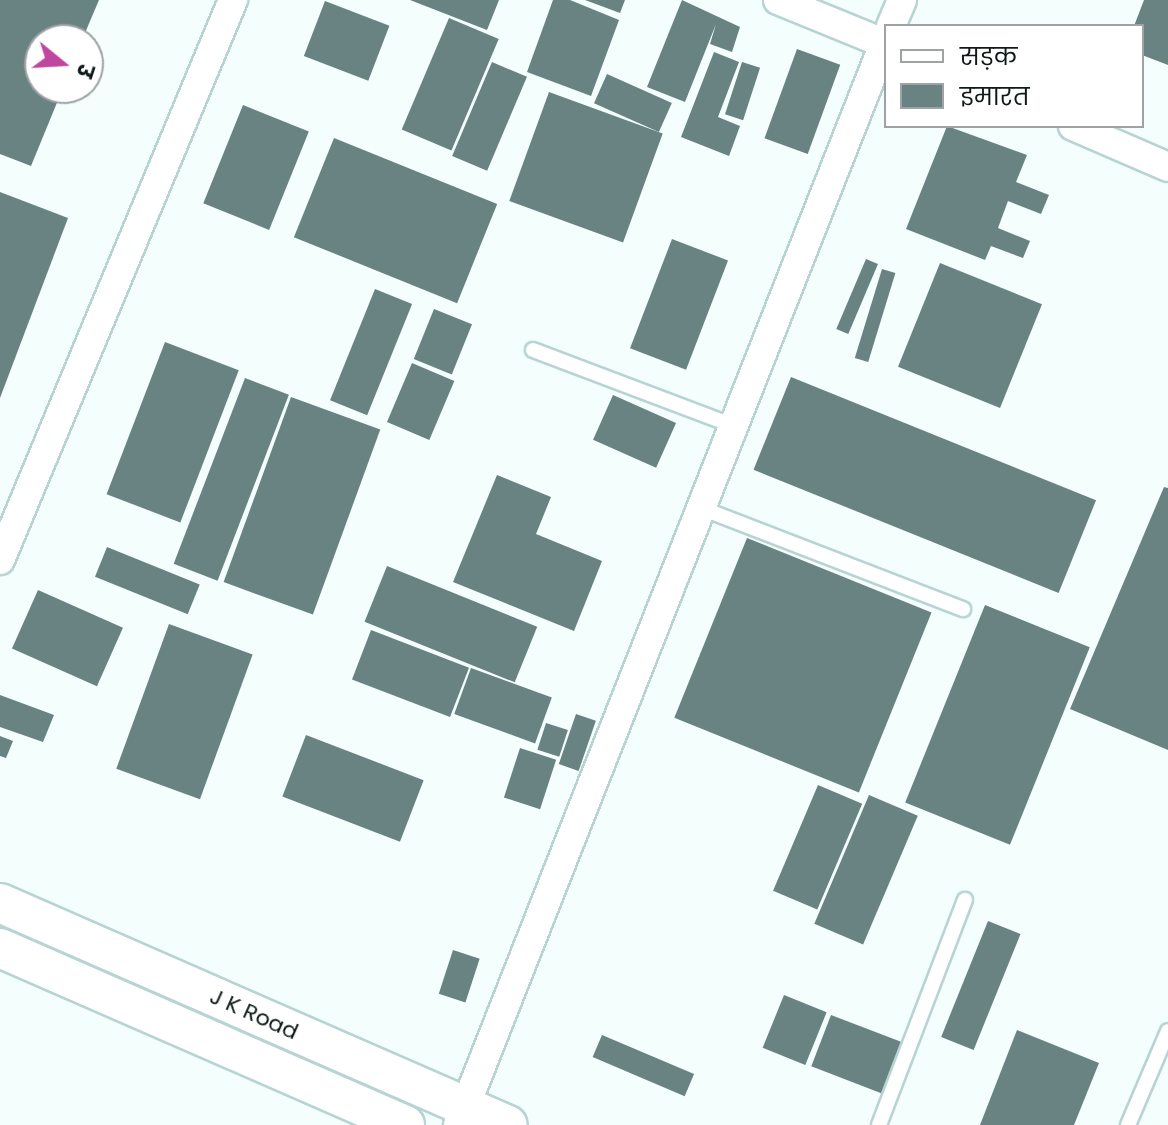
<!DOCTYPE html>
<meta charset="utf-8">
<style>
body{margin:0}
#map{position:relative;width:1168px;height:1125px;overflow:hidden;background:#f3fefd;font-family:Poppins,"Noto Sans Devanagari",sans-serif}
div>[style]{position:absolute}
.building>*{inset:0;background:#688382;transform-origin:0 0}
.roads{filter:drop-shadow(2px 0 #b7d4d2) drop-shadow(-2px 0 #b7d4d2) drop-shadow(0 2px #b7d4d2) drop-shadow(0 -2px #b7d4d2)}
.service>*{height:14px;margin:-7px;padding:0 7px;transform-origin:7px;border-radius:7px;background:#fff}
.minor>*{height:28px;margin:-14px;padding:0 14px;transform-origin:14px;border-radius:14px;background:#fff}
.secondary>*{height:38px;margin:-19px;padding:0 19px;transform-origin:19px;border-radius:19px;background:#fff}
span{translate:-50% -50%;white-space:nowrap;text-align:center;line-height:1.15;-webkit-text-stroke:8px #fff;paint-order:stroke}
.street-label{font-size:22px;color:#0e1918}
.legend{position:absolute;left:884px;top:24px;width:260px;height:104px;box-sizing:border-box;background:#fff;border:2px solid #9fa3a3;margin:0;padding:10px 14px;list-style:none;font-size:24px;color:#0e1918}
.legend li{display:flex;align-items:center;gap:16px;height:40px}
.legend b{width:40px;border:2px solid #9fa3a3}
.north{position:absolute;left:24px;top:24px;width:80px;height:80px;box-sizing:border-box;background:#fff;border:2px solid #9fa3a3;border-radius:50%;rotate:108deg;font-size:22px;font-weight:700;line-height:32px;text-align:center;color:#0e1918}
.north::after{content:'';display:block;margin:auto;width:28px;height:36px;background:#bf479d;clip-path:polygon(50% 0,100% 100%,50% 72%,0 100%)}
</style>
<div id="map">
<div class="building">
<div style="clip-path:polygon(0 0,99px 0,82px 40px,40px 40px,40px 88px,63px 88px,31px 166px,0 154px)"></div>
<div style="clip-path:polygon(410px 0,499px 0,487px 30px)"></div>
<div style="clip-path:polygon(553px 0,570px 0,619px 20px,591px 96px,527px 72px)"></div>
<div style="clip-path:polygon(585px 0,625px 0,620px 13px)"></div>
<div style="clip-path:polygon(682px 0,740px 27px,732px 52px,710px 44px,716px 24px,685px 102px,647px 87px)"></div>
<div style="clip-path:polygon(1144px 0,1168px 0,1168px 65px,1142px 55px,1142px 26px,1134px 26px)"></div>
<div style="left:325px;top:1px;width:69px;height:59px;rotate:21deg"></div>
<div style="left:449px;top:18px;width:54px;height:121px;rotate:23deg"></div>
<div style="left:797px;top:49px;width:46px;height:95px;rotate:20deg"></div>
<div style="clip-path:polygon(714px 52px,739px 62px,718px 117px,740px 126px,729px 156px,681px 137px)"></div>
<div style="left:492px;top:62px;width:38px;height:102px;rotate:23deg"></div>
<div style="left:742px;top:62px;width:19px;height:55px;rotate:18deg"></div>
<div style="left:607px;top:74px;width:71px;height:32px;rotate:24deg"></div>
<div style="left:549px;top:92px;width:121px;height:116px;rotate:20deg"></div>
<div style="left:243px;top:105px;width:71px;height:106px;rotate:22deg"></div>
<div style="clip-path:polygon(947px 126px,1027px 155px,1016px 182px,1049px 195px,1041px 214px,1008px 201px,998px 228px,1030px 241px,1023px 258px,991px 246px,985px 260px,906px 229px)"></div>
<div style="left:334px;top:138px;width:176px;height:107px;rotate:22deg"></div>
<div style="clip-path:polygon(0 192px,68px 218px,0 398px)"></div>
<div style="left:672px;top:239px;width:60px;height:117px;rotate:21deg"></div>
<div style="left:866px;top:259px;width:13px;height:76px;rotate:23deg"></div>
<div style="left:940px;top:263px;width:110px;height:112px;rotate:22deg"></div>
<div style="left:882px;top:269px;width:14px;height:93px;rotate:17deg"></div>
<div style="left:375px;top:289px;width:40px;height:120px;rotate:22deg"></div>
<div style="left:434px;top:309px;width:41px;height:54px;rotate:22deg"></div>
<div style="left:165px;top:342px;width:79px;height:163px;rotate:21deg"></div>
<div style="left:412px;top:363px;width:46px;height:64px;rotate:23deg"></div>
<div style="left:791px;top:377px;width:329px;height:100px;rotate:22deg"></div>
<div style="left:245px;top:378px;width:47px;height:199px;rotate:21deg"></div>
<div style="left:613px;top:395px;width:69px;height:49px;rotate:24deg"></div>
<div style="left:291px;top:397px;width:95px;height:197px;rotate:20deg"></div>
<div style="clip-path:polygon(497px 475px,551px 497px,536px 534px,602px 561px,574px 631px,453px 582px)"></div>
<div style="clip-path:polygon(1164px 487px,1168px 488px,1168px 750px,1070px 709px)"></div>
<div style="left:747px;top:538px;width:199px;height:194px;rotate:22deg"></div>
<div style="left:107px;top:547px;width:100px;height:32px;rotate:22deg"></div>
<div style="left:387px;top:566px;width:162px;height:60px;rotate:22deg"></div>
<div style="left:38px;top:590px;width:93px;height:64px;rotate:24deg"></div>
<div style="left:985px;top:605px;width:113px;height:213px;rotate:22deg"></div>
<div style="left:169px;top:624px;width:89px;height:154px;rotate:20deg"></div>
<div style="left:371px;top:630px;width:105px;height:53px;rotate:21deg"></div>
<div style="left:471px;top:668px;width:86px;height:49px;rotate:20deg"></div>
<div style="clip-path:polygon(0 695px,54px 715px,43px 742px,0 727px)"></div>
<div style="left:576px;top:714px;width:21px;height:53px;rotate:19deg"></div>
<div style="left:546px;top:723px;width:23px;height:28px;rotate:18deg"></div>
<div style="left:306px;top:735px;width:126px;height:66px;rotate:21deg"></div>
<div style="clip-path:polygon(0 736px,13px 741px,6px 758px,0 756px)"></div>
<div style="left:520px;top:748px;width:38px;height:52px;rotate:18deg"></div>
<div style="left:818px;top:785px;width:48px;height:115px;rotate:23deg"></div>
<div style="left:869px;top:795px;width:53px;height:140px;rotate:23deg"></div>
<div style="left:988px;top:921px;width:35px;height:125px;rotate:22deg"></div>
<div style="left:453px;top:950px;width:28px;height:46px;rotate:18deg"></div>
<div style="left:784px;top:995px;width:46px;height:57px;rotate:22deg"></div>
<div style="left:831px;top:1015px;width:77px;height:55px;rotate:21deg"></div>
<div style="clip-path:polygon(1017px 1030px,1099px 1063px,1074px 1125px,980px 1125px)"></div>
<div style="left:602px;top:1035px;width:100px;height:24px;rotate:23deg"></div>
</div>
<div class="roads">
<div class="service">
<div style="left:533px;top:350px;width:215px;rotate:20.7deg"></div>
<div style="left:701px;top:508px;width:281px;rotate:21.1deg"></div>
<div style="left:879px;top:1125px;width:241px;rotate:-69.1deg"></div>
<div style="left:1128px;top:1125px;width:102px;rotate:-66.9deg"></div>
</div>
<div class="minor">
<div style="left:778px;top:0;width:117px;rotate:22.2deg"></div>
<div style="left:891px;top:26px;width:28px;rotate:-67deg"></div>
<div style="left:1073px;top:126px;width:103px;rotate:23.3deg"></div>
<div style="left:0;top:560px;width:607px;rotate:-67.41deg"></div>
<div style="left:458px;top:1125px;width:1167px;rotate:-68.49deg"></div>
</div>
<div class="secondary">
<div style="left:0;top:903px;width:554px;rotate:23.61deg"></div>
<div style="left:0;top:948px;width:442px;rotate:23.6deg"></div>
</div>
</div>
<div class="street-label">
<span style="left:254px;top:1014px;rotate:24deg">J K Road</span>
</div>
<ul class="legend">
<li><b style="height:10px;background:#fff"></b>सड़क</li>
<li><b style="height:22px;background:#688382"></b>इमारत</li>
</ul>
<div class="north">उ</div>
</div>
